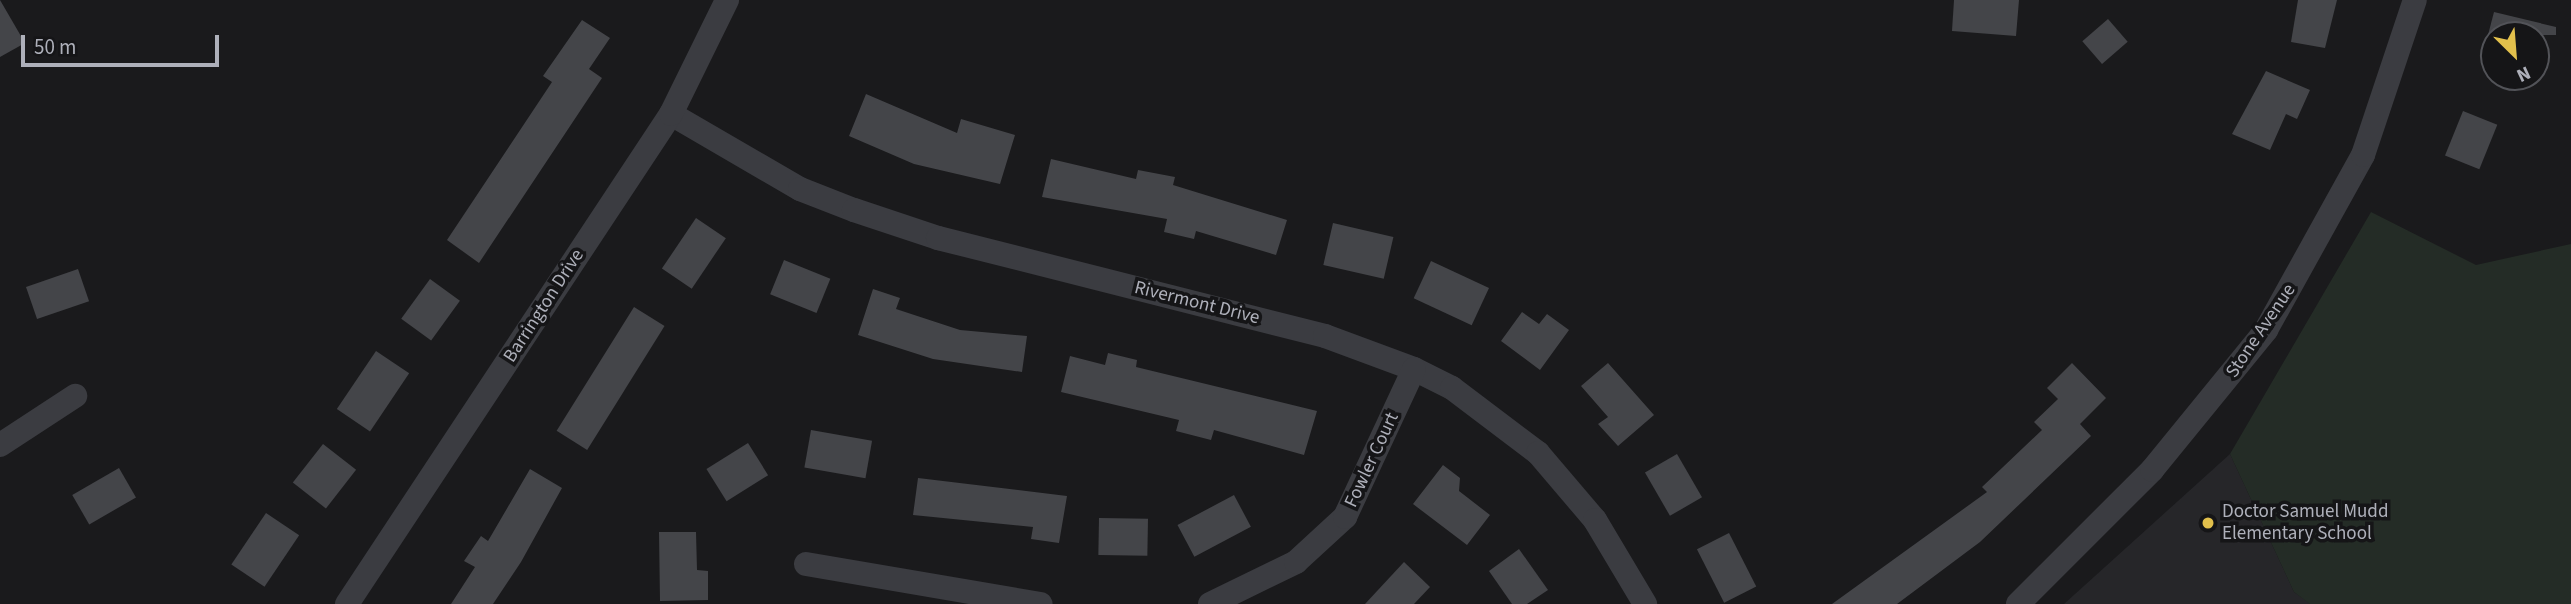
<!DOCTYPE html>
<style>
body{margin:0}
#map{position:relative;width:2571px;height:604px;overflow:hidden;background:#1a1a1c;font-family:"Source Sans 3",sans-serif}
div>[style]{position:absolute}
.built>*{inset:0;background:#262629}
.green>*{inset:0;background:#242c26}
.building>*{inset:0;background:#444549;transform-origin:0 0}
.minor>*{height:24px;margin:-12px;padding:0 12px;transform-origin:12px;border-radius:12px;background:#3b3c41}
.dots>*{width:19px;height:19px;translate:-50% -50%;box-sizing:border-box;border:4px solid #151517;border-radius:50%}
span{translate:-50% -50%;white-space:nowrap;text-align:center;line-height:1.15;-webkit-text-stroke:7px #151517;paint-order:stroke}
.street-label{font-size:19px;color:#aeb0ba}
.poi-label{font-size:19px;color:#aeb0ba}
.left{translate:0 -50%;text-align:left}
.north{position:absolute;left:2480px;top:21px;width:70px;height:70px;box-sizing:border-box;background:#151517;border:2px solid #525358;border-radius:50%;rotate:155deg;font-size:19px;font-weight:700;line-height:28px;text-align:center;color:#aeb0ba}
.north::after{content:'';display:block;margin:auto;width:24px;height:32px;background:#e2c04c;clip-path:polygon(50% 0,100% 100%,50% 72%,0 100%)}
.scale{position:absolute;left:21px;top:35px;width:198px;height:32px;box-sizing:border-box;border:4px solid #aeb0ba;border-top:0;padding-left:9px;font-size:21px;line-height:24px;white-space:nowrap;color:#aeb0ba;-webkit-text-stroke:5px #151517;paint-order:stroke}
</style>
<div id="map">
<div class="built">
<div style="clip-path:polygon(2230px 454px,2294px 592px,2311px 604px,2064px 604px)"></div>
</div>
<div class="green">
<div style="clip-path:polygon(2371px 212px,2476px 265px,2571px 244px,2571px 604px,2310px 604px,2294px 592px,2230px 454px)"></div>
</div>
<div class="building">
<div style="clip-path:polygon(0 0,25px 43px,0 57px)"></div>
<div style="clip-path:polygon(1954px 0,2019px 0,2016px 36px,1952px 31px)"></div>
<div style="clip-path:polygon(2298px 0,2337px 0,2325px 48px,2291px 42px)"></div>
<div style="clip-path:polygon(2494px 12px,2556px 27px,2556px 35px,2488px 35px)"></div>
<div style="left:2108px;top:19px;width:30px;height:34px;rotate:49deg"></div>
<div style="clip-path:polygon(582px 20px,610px 38px,589px 69px,602px 78px,479px 263px,447px 240px,552px 82px,543px 76px)"></div>
<div style="clip-path:polygon(2266px 71px,2310px 90px,2297px 119px,2286px 114px,2270px 150px,2232px 134px)"></div>
<div style="clip-path:polygon(866px 94px,957px 133px,961px 119px,1015px 135px,1000px 184px,914px 164px,849px 136px)"></div>
<div style="left:2463px;top:111px;width:37px;height:48px;rotate:22deg"></div>
<div style="clip-path:polygon(1051px 159px,1136px 179px,1138px 170px,1175px 177px,1173px 185px,1287px 220px,1276px 255px,1196px 231px,1194px 239px,1164px 232px,1167px 219px,1042px 197px)"></div>
<div style="left:696px;top:218px;width:36px;height:61px;rotate:34deg"></div>
<div style="left:1333px;top:223px;width:62px;height:43px;rotate:13deg"></div>
<div style="left:784px;top:260px;width:50px;height:37px;rotate:22deg"></div>
<div style="left:1431px;top:261px;width:64px;height:41px;rotate:25deg"></div>
<div style="left:78px;top:269px;width:34px;height:55px;rotate:71deg"></div>
<div style="left:430px;top:279px;width:37px;height:49px;rotate:36deg"></div>
<div style="clip-path:polygon(873px 289px,900px 298px,896px 309px,960px 330px,1027px 336px,1022px 372px,933px 359px,858px 335px)"></div>
<div style="left:634px;top:307px;width:36px;height:146px;rotate:32deg"></div>
<div style="clip-path:polygon(1522px 312px,1539px 324px,1547px 314px,1569px 330px,1540px 370px,1501px 341px)"></div>
<div style="left:376px;top:351px;width:40px;height:70px;rotate:34deg"></div>
<div style="clip-path:polygon(1108px 353px,1137px 360px,1136px 367px,1317px 411px,1304px 455px,1214px 430px,1211px 440px,1176px 431px,1179px 420px,1061px 392px,1070px 356px,1105px 365px)"></div>
<div style="clip-path:polygon(1608px 363px,1654px 415px,1618px 446px,1598px 424px,1608px 417px,1581px 386px)"></div>
<div style="clip-path:polygon(2072px 363px,2106px 398px,2080px 424px,2091px 436px,1980px 542px,1897px 604px,1832px 604px,1987px 492px,1982px 487px,2042px 430px,2034px 422px,2058px 399px,2047px 388px)"></div>
<div style="left:811px;top:430px;width:62px;height:38px;rotate:10deg"></div>
<div style="left:748px;top:443px;width:38px;height:49px;rotate:58deg"></div>
<div style="left:323px;top:444px;width:42px;height:49px;rotate:38deg"></div>
<div style="left:1677px;top:454px;width:50px;height:37px;rotate:60deg"></div>
<div style="clip-path:polygon(1443px 465px,1460px 478px,1459px 491px,1490px 515px,1467px 545px,1413px 504px)"></div>
<div style="left:119px;top:468px;width:34px;height:54px;rotate:60deg"></div>
<div style="clip-path:polygon(530px 469px,562px 488px,521px 562px,493px 604px,451px 604px,475px 567px,464px 561px,481px 536px,488px 541px)"></div>
<div style="clip-path:polygon(918px 478px,1067px 496px,1059px 543px,1031px 539px,1033px 527px,913px 515px)"></div>
<div style="left:1234px;top:495px;width:36px;height:64px;rotate:62deg"></div>
<div style="left:266px;top:513px;width:40px;height:62px;rotate:34deg"></div>
<div style="left:1099px;top:518px;width:49px;height:37px;rotate:1deg"></div>
<div style="clip-path:polygon(659px 532px,696px 532px,697px 570px,708px 571px,708px 600px,660px 601px)"></div>
<div style="left:1729px;top:533px;width:60px;height:36px;rotate:63deg"></div>
<div style="clip-path:polygon(1519px 549px,1548px 590px,1527px 604px,1512px 604px,1489px 571px)"></div>
<div style="clip-path:polygon(1404px 562px,1430px 587px,1414px 604px,1365px 604px)"></div>
</div>
<div class="minor">
<div style="left:671px;top:114px;width:149px;rotate:30.2deg"></div>
<div style="left:800px;top:189px;width:58px;rotate:21.3deg"></div>
<div style="left:854px;top:210px;width:89px;rotate:18.4deg"></div>
<div style="left:938px;top:238px;width:399px;rotate:14.2deg"></div>
<div style="left:1325px;top:336px;width:95px;rotate:20.3deg"></div>
<div style="left:1414px;top:369px;width:42px;rotate:26.6deg"></div>
<div style="left:1452px;top:388px;width:108px;rotate:37.1deg"></div>
<div style="left:1538px;top:453px;width:88px;rotate:49.6deg"></div>
<div style="left:1595px;top:520px;width:98px;rotate:59.2deg"></div>
<div style="left:0;top:445px;width:90px;rotate:-33.2deg"></div>
<div style="left:806px;top:564px;width:238px;rotate:9.7deg"></div>
<div style="left:347px;top:604px;width:587px;rotate:-56.53deg"></div>
<div style="left:671px;top:114px;width:127px;rotate:-63.8deg"></div>
<div style="left:1210px;top:604px;width:96px;rotate:-26deg"></div>
<div style="left:1296px;top:562px;width:67px;rotate:-42.6deg"></div>
<div style="left:1345px;top:517px;width:163px;rotate:-65deg"></div>
<div style="left:2018px;top:604px;width:190px;rotate:-45deg"></div>
<div style="left:2152px;top:470px;width:181px;rotate:-50.8deg"></div>
<div style="left:2266px;top:330px;width:200px;rotate:-61deg"></div>
<div style="left:2363px;top:155px;width:163px;rotate:-71.5deg"></div>
</div>
<div class="dots">
<div style="left:2208px;top:523px;background:#e2c04c"></div>
</div>
<div class="street-label">
<span style="left:1197px;top:303px;rotate:14deg">Rivermont Drive</span>
<span style="left:544px;top:306px;rotate:-57deg">Barrington Drive</span>
<span style="left:2261px;top:331px;rotate:-56deg">Stone Avenue</span>
<span style="left:1372px;top:460px;rotate:-65deg">Fowler Court</span>
</div>
<div class="poi-label">
<span class="left" style="left:2222px;top:523px">Doctor Samuel Mudd<br>Elementary School</span>
</div>
<div class="north">N</div>
<div class="scale">50 m</div>
</div>
